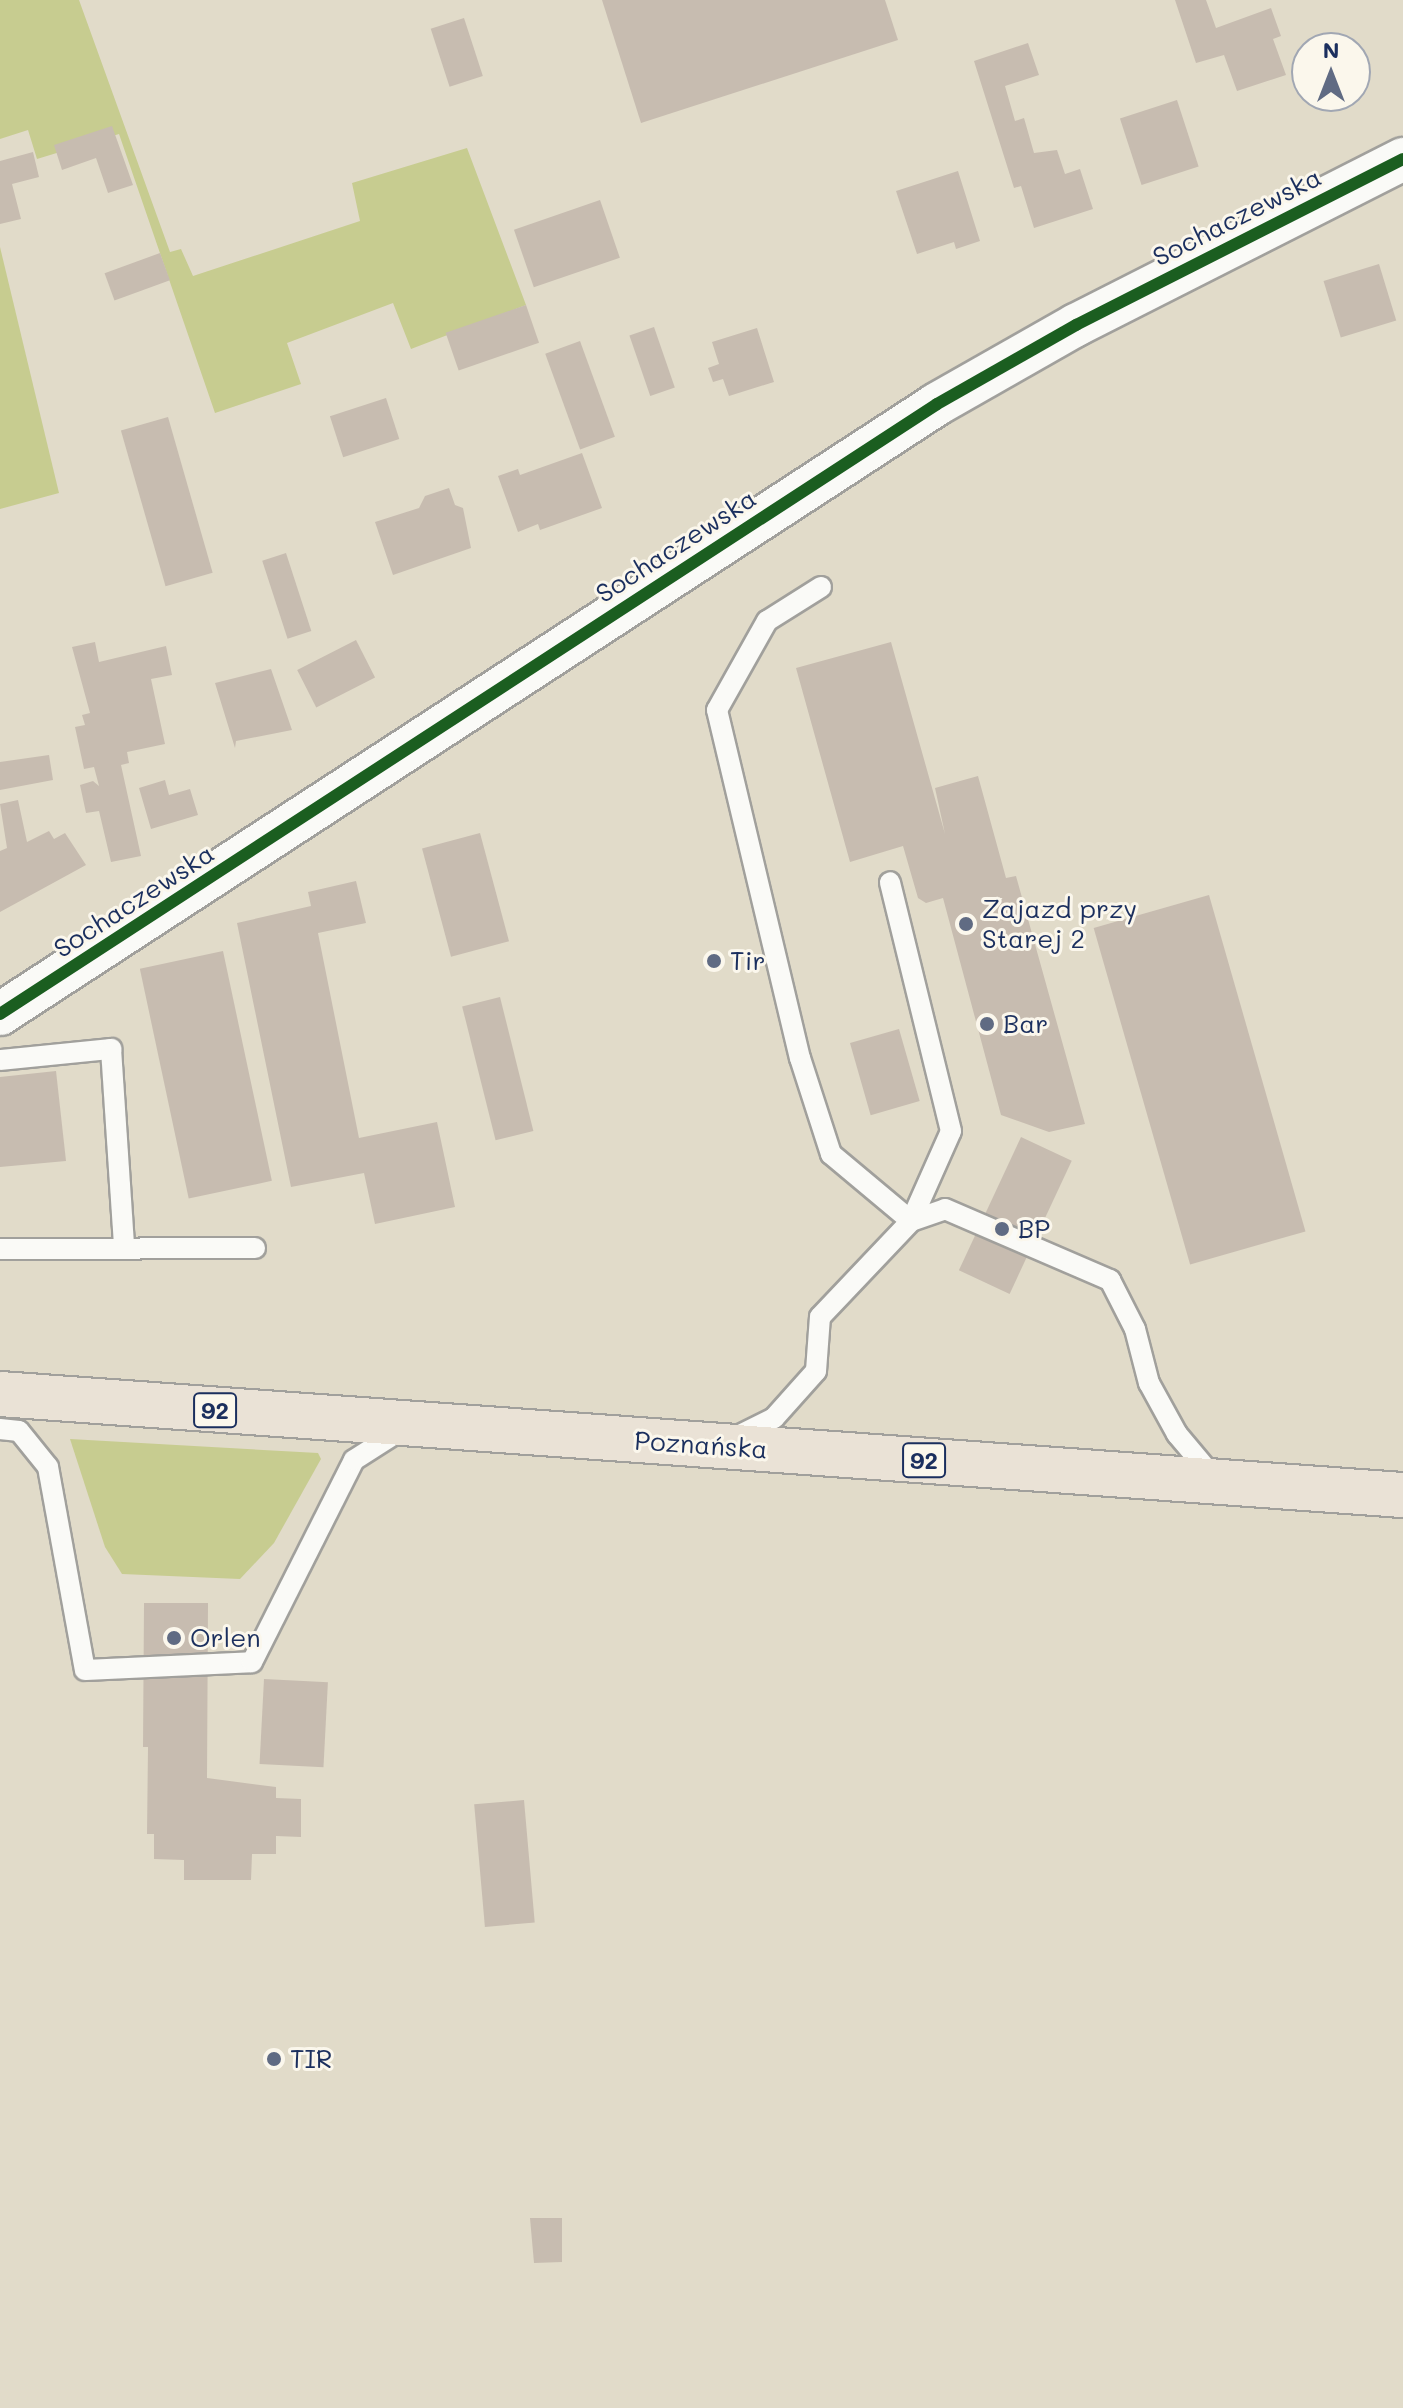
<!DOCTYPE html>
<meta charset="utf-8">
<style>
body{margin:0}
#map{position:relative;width:1403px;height:2408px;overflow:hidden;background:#e1dbc9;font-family:Mali,sans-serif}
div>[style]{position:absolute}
.green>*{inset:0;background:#c7cc90}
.building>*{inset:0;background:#c7bcb0;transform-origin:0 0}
.roads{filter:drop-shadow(2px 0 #a1a09c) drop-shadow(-2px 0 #a1a09c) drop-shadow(0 2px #a1a09c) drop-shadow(0 -2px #a1a09c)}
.service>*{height:20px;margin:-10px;padding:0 10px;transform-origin:10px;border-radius:10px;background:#fafaf7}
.minor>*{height:42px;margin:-21px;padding:0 21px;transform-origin:21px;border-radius:21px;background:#fafaf7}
.primary>*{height:44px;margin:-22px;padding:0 22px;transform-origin:22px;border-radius:22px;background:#eae2d6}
.cycleway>*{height:12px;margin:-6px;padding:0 6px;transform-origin:6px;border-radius:6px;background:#1b5e20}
.dots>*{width:22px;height:22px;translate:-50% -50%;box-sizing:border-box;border:4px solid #fbf7ec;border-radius:50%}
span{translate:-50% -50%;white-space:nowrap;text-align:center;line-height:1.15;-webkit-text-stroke:6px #fbf7ec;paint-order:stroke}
.shield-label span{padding:2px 6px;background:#fbf7ec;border:2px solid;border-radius:6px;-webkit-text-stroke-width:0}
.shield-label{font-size:24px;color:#1b2f5e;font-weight:700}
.street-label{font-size:26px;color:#1b2f5e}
.poi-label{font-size:26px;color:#1b2f5e}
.left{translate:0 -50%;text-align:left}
.north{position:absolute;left:1291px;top:32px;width:80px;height:80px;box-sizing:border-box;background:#fbf7ec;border:2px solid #a1a7b3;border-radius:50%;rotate:0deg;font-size:22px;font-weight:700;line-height:32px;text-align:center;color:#1b2f5e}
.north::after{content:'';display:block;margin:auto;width:28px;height:36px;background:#606b83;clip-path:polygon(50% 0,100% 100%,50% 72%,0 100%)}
</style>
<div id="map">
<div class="green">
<div style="clip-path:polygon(0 0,79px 0,170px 252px,181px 249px,193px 276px,360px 221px,352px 183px,467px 148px,526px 305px,411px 349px,393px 303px,287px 343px,301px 384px,215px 413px,119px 134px,37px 159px,28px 130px,0 139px)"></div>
<div style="clip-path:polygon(0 247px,59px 493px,0 509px)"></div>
<div style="clip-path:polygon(70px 1439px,318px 1453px,321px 1459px,274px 1543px,240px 1579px,122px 1574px,105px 1547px)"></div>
</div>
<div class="building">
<div style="clip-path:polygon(602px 0,885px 0,898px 40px,641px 123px)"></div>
<div style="clip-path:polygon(1175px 0,1206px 0,1216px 28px,1271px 8px,1281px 36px,1273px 39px,1286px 75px,1237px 91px,1224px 55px,1196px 63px)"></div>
<div style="left:464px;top:18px;width:61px;height:35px;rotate:72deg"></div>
<div style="clip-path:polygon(1028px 43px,1039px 75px,1005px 86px,1015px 121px,1024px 118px,1034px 153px,1057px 150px,1065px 174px,1080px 169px,1093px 209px,1034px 228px,1021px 186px,1014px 188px,974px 61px)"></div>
<div style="left:1177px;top:100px;width:70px;height:60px;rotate:72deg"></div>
<div style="clip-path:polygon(112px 126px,133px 185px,108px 193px,96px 158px,62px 170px,54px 145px)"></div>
<div style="clip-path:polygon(33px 152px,39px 177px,12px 184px,21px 219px,0 224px,0 161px)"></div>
<div style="clip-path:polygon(958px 171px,980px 241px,956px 249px,954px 242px,917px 254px,896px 191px)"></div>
<div style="left:600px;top:200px;width:61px;height:91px;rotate:71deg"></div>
<div style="left:160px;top:253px;width:29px;height:59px;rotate:70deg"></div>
<div style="left:1379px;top:264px;width:59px;height:58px;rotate:73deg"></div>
<div style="left:526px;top:305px;width:40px;height:85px;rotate:71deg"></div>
<div style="left:654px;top:327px;width:64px;height:26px;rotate:71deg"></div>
<div style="clip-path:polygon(757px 328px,774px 382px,729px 396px,723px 379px,713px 382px,708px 368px,719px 364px,712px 342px)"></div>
<div style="left:580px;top:341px;width:102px;height:37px;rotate:70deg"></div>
<div style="left:386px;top:398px;width:43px;height:59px;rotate:72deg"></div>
<div style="left:168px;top:417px;width:162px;height:49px;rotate:74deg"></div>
<div style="clip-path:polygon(582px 453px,602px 508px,540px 530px,538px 524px,518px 532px,498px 476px,518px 469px,520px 475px)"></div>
<div style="clip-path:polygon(449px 488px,455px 505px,463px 508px,471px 548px,393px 575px,375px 522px,419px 508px,425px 496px)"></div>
<div style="left:286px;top:553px;width:82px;height:25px;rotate:72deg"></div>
<div style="left:356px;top:640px;width:42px;height:66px;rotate:63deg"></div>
<div style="clip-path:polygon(95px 642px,99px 662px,166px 646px,172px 675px,151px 679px,165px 744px,127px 752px,129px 763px,121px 765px,141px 856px,111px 862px,99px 811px,86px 813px,80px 785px,93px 781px,99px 786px,94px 767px,84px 769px,75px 727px,85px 725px,82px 715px,90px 713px,72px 647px)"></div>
<div style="clip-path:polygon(891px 642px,945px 834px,935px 788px,978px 776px,1006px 878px,1016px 876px,1085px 1124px,1049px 1132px,1001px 1115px,943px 898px,926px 903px,918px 898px,903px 846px,850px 862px,796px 668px)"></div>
<div style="clip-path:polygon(271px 669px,292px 730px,236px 741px,235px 748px,215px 683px)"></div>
<div style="clip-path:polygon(49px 755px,53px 780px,0 790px,0 762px)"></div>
<div style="clip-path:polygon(165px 780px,169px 795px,190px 789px,198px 815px,151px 829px,139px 788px)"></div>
<div style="clip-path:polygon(18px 800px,27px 842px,49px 831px,54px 839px,65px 833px,86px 865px,0 912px,0 851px,7px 848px,0 804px)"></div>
<div style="left:480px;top:833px;width:112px;height:60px;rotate:75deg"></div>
<div style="clip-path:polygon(356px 881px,366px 923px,318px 933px,359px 1138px,437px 1122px,455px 1207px,375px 1224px,364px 1173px,291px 1187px,237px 923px,311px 906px,308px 892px)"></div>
<div style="left:1209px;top:895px;width:350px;height:120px;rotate:74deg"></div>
<div style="left:223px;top:951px;width:235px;height:85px;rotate:78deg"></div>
<div style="left:500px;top:997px;width:138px;height:39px;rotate:76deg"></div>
<div style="left:899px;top:1029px;width:75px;height:51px;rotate:74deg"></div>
<div style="clip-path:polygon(56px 1071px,66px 1161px,0 1167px,0 1077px)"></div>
<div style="left:1021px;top:1137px;width:56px;height:147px;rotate:25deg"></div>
<div style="clip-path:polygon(144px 1603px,208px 1603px,207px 1778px,276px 1787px,276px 1798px,301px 1799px,301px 1837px,276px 1836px,276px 1854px,252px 1854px,251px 1880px,184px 1880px,184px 1860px,154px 1859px,154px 1834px,147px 1834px,148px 1747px,143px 1747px)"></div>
<div style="left:264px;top:1679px;width:64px;height:85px;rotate:3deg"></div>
<div style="left:524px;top:1800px;width:123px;height:50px;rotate:85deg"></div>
<div style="clip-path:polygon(530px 2218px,562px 2218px,562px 2262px,534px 2263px)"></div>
</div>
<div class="roads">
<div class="service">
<div style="left:821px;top:587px;width:64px;rotate:147.8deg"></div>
<div style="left:767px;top:621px;width:102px;rotate:119.3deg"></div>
<div style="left:717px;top:710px;width:358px;rotate:76.6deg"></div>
<div style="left:800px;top:1058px;width:101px;rotate:72.1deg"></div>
<div style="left:831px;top:1154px;width:104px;rotate:39.9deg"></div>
<div style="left:911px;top:1221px;width:98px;rotate:-66deg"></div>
<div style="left:951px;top:1131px;width:256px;rotate:-103.8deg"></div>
<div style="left:0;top:1060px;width:112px;rotate:-5.7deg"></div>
<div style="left:111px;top:1049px;width:197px;rotate:86.2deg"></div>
<div style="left:0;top:1249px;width:255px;rotate:-0.2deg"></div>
<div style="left:0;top:1429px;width:19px;rotate:6deg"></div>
<div style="left:19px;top:1431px;width:46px;rotate:51.1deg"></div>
<div style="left:48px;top:1467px;width:206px;rotate:79.7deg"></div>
<div style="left:85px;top:1670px;width:167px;rotate:-2.7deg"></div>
<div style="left:252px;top:1662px;width:226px;rotate:-63.2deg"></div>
<div style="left:354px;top:1460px;width:59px;rotate:-32.6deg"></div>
<div style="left:734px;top:1438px;width:45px;rotate:-26.6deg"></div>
<div style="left:774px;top:1418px;width:63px;rotate:-48.2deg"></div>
<div style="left:816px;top:1371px;width:54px;rotate:-85.8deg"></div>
<div style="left:820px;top:1317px;width:132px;rotate:-46.5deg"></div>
<div style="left:911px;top:1221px;width:36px;rotate:-19deg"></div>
<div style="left:945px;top:1209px;width:180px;rotate:23.3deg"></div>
<div style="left:1110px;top:1280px;width:55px;rotate:63deg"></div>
<div style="left:1135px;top:1329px;width:56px;rotate:75.5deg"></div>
<div style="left:1149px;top:1383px;width:58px;rotate:61.2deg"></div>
<div style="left:1177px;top:1434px;width:57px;rotate:49.9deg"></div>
</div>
<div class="minor">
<div style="left:0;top:1014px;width:1118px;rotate:-33.06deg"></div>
<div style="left:937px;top:404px;width:160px;rotate:-29.6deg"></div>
<div style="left:1076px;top:325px;width:367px;rotate:-26.9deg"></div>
</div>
<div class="primary">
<div style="left:0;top:1394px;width:1407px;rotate:4.12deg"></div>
</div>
</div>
<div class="cycleway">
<div style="left:0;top:1014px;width:1118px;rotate:-33.06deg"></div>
<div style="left:937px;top:404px;width:160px;rotate:-29.6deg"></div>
<div style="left:1076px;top:325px;width:367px;rotate:-26.9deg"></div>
</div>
<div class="dots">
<div style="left:966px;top:924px;background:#606b83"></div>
<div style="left:714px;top:961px;background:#606b83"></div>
<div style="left:987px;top:1024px;background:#606b83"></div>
<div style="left:1002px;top:1229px;background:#606b83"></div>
<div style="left:174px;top:1638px;background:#606b83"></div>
<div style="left:274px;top:2059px;background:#606b83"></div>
</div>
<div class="shield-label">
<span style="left:215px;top:1410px">92</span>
<span style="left:924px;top:1460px">92</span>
</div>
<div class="street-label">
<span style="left:1237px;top:217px;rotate:-27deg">Sochaczewska</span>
<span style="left:676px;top:546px;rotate:-33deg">Sochaczewska</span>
<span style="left:134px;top:901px;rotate:-33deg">Sochaczewska</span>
<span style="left:701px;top:1445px;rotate:4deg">Poznańska</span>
</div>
<div class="poi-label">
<span class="left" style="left:982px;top:924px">Zajazd przy<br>Starej 2</span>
<span class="left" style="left:730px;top:961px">Tir</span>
<span class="left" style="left:1003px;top:1024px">Bar</span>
<span class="left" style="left:1018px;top:1229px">BP</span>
<span class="left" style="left:190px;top:1638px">Orlen</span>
<span class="left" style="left:290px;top:2059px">TIR</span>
</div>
<div class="north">N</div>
</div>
